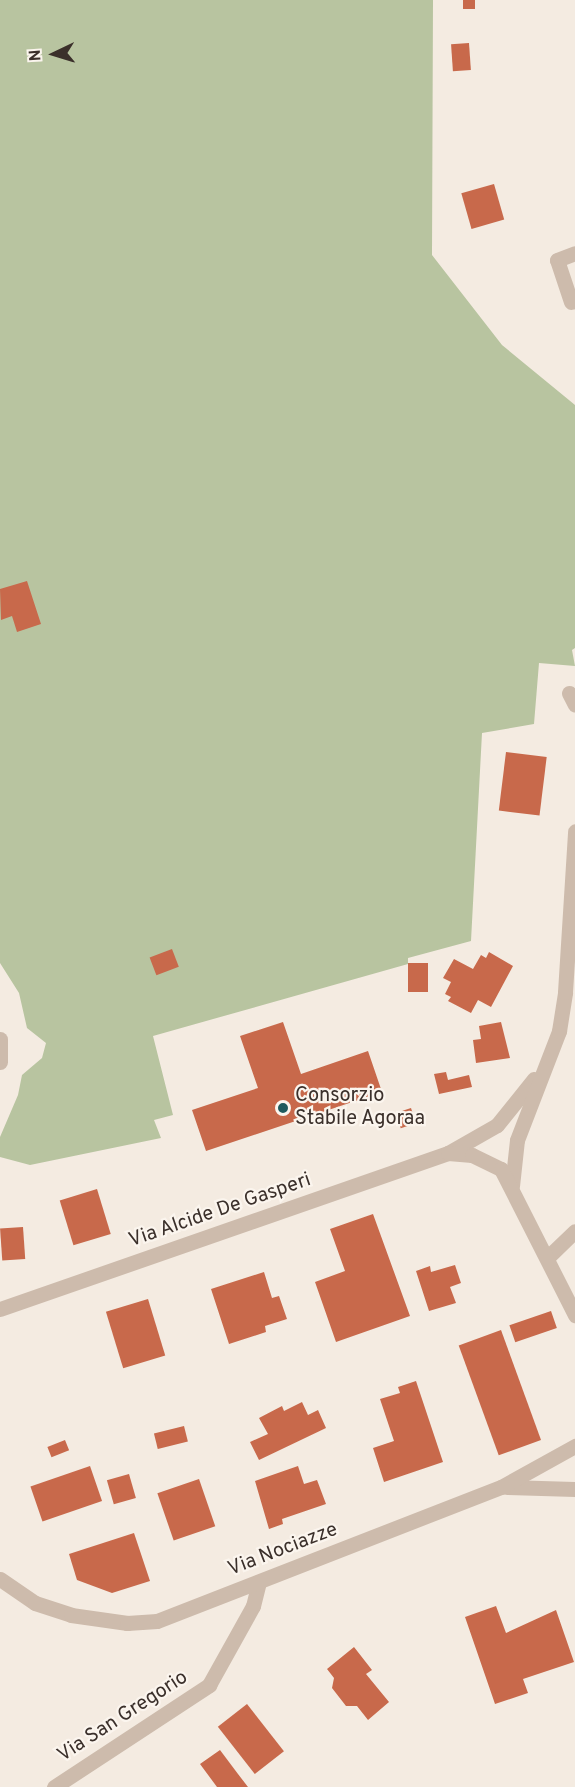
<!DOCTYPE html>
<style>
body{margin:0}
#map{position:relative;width:575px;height:1787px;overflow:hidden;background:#f4ebe1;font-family:Overpass,sans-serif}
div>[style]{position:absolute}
.green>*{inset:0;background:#b8c4a0}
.building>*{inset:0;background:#c8694b;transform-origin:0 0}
.minor>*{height:15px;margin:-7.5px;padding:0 7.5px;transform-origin:7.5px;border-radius:7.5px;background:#cdbbac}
.tertiary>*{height:15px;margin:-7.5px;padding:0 7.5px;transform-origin:7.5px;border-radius:7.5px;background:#cdbbac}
.dots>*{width:16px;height:16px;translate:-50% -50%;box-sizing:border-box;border:3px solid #fbf5ee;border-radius:50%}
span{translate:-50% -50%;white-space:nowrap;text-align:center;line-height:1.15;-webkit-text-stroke:4.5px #fbf5ee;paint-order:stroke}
.poi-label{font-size:20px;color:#3b302b}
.left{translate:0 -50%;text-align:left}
.street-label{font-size:20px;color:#3b302b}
.north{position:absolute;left:24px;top:24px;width:60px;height:60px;-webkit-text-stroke:4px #fbf5ee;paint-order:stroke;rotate:266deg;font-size:16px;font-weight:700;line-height:24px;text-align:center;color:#3b302b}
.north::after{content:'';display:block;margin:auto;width:21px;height:27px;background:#3b302b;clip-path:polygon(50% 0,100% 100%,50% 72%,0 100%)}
</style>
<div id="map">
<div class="green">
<div style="clip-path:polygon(0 0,433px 0,432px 255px,502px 345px,575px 405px,575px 648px,572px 650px,575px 666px,539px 663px,534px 724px,482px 733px,471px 941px,408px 958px,408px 964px,153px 1036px,173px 1115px,154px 1120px,161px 1138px,30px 1165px,0 1157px,0 1137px,18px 1095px,22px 1075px,42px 1058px,46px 1043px,27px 1028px,19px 993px,0 963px)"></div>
</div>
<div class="building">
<div style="left:463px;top:0;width:12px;height:9px"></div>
<div style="left:469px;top:43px;width:27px;height:18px;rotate:86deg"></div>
<div style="left:494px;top:184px;width:37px;height:34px;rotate:74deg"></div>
<div style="clip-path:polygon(27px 581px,41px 624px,17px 632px,12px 616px,1px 620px,0 589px)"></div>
<div style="left:506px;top:752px;width:41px;height:59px;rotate:7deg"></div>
<div style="left:172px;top:949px;width:19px;height:24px;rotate:69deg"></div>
<div style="clip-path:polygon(489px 952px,513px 966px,491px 1007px,478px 1000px,471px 1013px,448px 1001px,451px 997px,445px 994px,451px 982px,443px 978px,454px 959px,473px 969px,481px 955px,486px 958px)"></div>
<div style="left:428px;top:963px;width:29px;height:20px;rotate:90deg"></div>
<div style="clip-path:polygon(283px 1022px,301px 1074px,368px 1051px,382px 1092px,206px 1151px,192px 1110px,258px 1088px,240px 1036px)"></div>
<div style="clip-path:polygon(501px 1022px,510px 1058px,476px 1063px,473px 1040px,481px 1039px,479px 1026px)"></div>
<div style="clip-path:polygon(446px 1072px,448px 1080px,469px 1075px,472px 1087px,439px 1094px,434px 1074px)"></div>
<div style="left:411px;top:1108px;width:16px;height:16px;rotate:72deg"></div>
<div style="left:97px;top:1189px;width:47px;height:39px;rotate:73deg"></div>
<div style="clip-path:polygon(373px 1214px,410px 1316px,336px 1342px,315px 1282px,345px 1271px,330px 1229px)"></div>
<div style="left:23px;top:1227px;width:32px;height:23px;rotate:86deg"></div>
<div style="clip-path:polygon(455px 1265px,461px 1283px,450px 1287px,456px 1303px,429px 1311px,416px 1271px,430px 1266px,431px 1272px)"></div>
<div style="clip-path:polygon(264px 1272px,272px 1298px,279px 1296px,287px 1319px,265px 1326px,266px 1332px,229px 1344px,211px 1289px)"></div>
<div style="left:148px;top:1299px;width:59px;height:44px;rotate:73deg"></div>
<div style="left:551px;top:1311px;width:18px;height:44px;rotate:71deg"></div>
<div style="left:501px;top:1330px;width:117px;height:45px;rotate:70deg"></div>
<div style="clip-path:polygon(416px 1381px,443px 1462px,384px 1482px,373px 1448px,394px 1441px,380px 1399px,400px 1393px,398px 1387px)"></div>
<div style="clip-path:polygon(302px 1402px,308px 1415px,318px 1410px,326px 1428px,259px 1460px,250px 1442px,268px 1434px,259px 1418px,282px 1406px,284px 1411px)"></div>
<div style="left:184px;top:1426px;width:16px;height:31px;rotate:76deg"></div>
<div style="left:65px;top:1440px;width:11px;height:19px;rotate:68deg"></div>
<div style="left:90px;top:1466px;width:37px;height:63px;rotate:71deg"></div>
<div style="clip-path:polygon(298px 1466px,304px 1484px,317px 1480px,326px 1504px,282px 1519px,283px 1524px,269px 1529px,255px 1481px)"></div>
<div style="left:129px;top:1474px;width:25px;height:23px;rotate:74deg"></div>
<div style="left:199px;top:1479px;width:50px;height:44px;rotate:71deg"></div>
<div style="clip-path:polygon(134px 1533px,150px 1581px,112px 1593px,77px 1580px,69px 1554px)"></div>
<div style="clip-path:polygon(496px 1606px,506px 1633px,556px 1610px,574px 1662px,523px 1679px,528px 1693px,495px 1704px,465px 1617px)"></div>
<div style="clip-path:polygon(354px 1647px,372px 1670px,366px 1674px,389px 1702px,368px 1720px,357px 1706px,346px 1706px,332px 1688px,334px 1678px,327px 1669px)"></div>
<div style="left:247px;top:1704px;width:60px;height:37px;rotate:52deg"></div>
<div style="clip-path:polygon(220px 1750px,238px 1774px,248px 1787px,217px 1787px,200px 1764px)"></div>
</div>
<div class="minor">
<div style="left:571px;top:302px;width:44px;rotate:-108.4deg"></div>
<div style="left:557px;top:260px;width:19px;rotate:-21deg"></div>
<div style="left:569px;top:693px;width:13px;rotate:63deg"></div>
<div style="left:448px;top:1153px;width:56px;rotate:-29.7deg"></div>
<div style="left:497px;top:1125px;width:59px;rotate:-51.2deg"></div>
<div style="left:512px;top:1186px;width:46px;rotate:-83.8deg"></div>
<div style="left:517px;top:1140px;width:117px;rotate:-68.9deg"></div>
<div style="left:559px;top:1031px;width:39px;rotate:-81deg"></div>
<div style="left:565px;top:992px;width:161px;rotate:-86.4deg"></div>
<div style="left:548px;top:1257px;width:37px;rotate:-44deg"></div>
<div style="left:54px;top:1787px;width:186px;rotate:-33.3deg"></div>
<div style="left:209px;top:1685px;width:90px;rotate:-60.9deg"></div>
<div style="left:253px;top:1606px;width:25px;rotate:-76deg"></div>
</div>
<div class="tertiary">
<div style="left:0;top:1039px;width:23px;rotate:90deg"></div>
<div style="left:0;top:1309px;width:474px;rotate:-19.2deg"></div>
<div style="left:448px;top:1153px;width:24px;rotate:5deg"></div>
<div style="left:472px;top:1155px;width:32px;rotate:26deg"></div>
<div style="left:501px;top:1169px;width:164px;rotate:63.1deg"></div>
<div style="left:507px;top:1487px;width:68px;rotate:1.7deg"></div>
<div style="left:0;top:1579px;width:42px;rotate:34.4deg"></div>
<div style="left:35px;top:1603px;width:38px;rotate:18deg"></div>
<div style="left:71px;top:1615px;width:57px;rotate:8.1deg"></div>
<div style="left:127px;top:1623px;width:30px;rotate:-4deg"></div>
<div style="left:157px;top:1621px;width:369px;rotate:-21.3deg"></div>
<div style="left:501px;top:1487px;width:85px;rotate:-29deg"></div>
</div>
<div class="dots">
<div style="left:283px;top:1108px;background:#1f5a5e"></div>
</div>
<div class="poi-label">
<span class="left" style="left:295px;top:1108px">Consorzio<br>Stabile Agoraa</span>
</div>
<div class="street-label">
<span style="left:220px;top:1211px;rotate:-19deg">Via Alcide De Gasperi</span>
<span style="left:283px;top:1550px;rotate:-21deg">Via Nociazze</span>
<span style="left:123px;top:1717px;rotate:-33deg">Via San Gregorio</span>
</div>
<div class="north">N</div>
</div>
